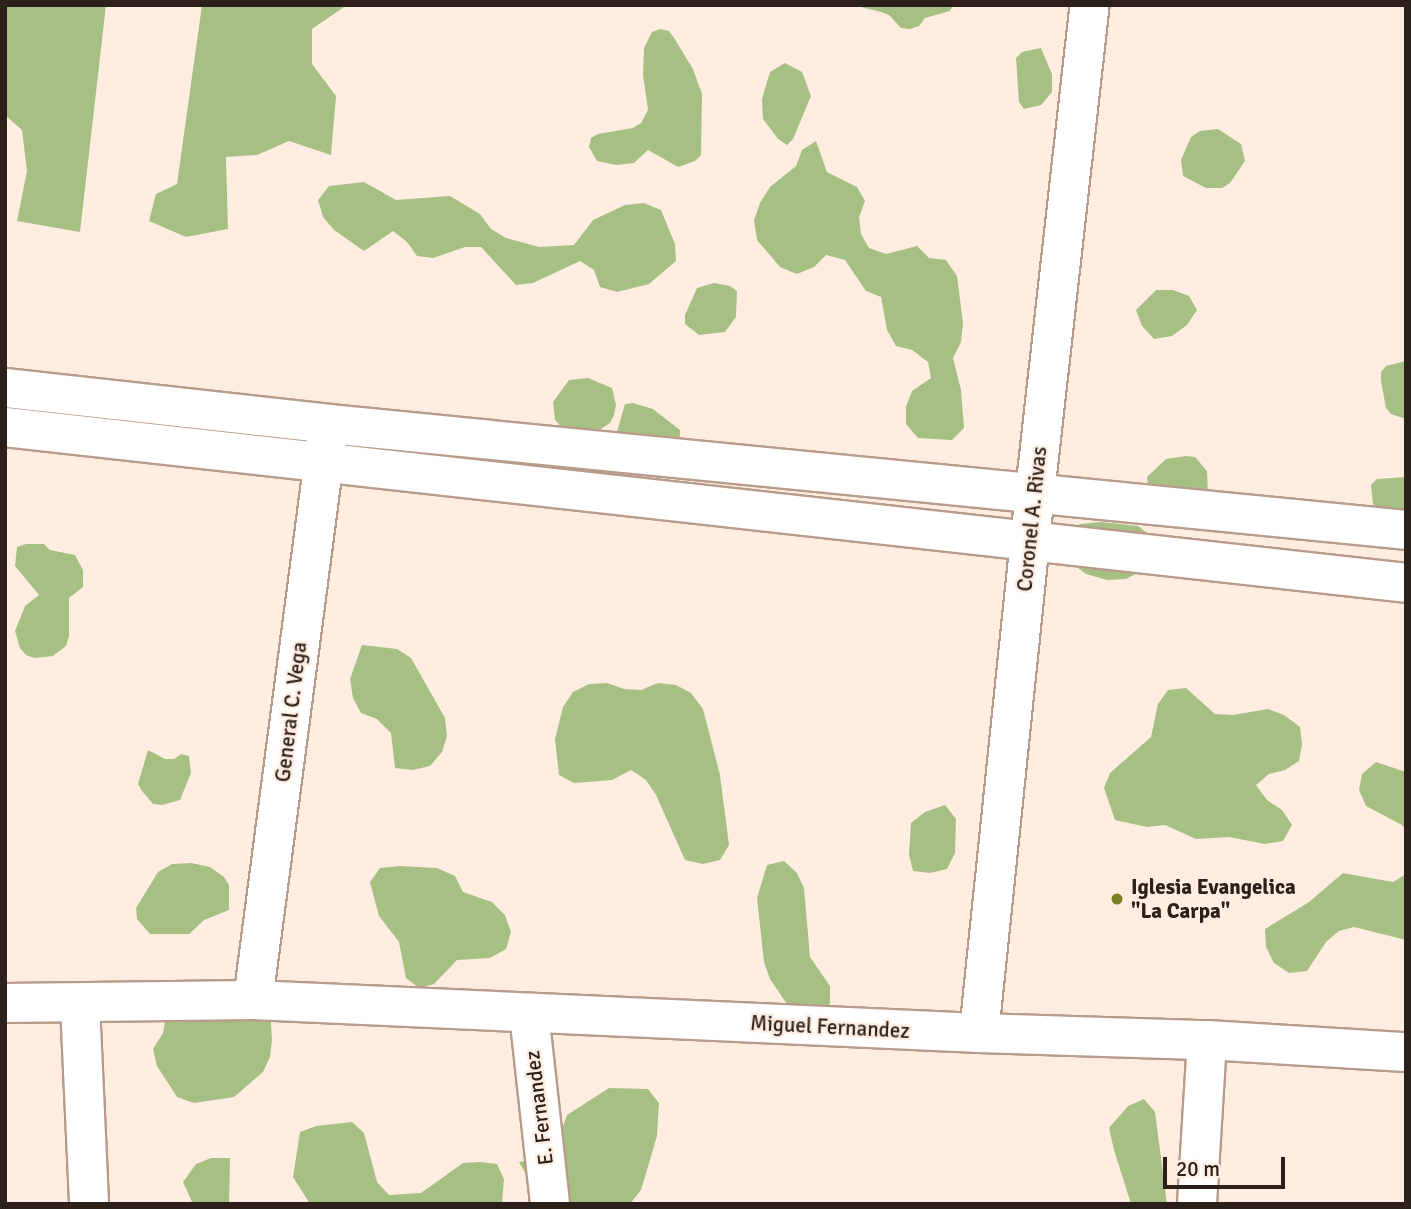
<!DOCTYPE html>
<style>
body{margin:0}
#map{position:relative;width:1411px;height:1209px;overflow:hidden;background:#ffede1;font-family:Signika,sans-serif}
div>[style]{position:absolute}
.forest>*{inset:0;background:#a6c083}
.roads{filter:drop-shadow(2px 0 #b89c8b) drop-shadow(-2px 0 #b89c8b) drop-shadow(0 2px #b89c8b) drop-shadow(0 -2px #b89c8b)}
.minor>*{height:38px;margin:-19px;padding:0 19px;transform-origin:19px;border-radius:19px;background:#fff}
.dots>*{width:19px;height:19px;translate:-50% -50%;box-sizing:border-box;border:4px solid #ffede1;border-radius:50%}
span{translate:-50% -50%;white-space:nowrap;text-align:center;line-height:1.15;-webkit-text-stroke:5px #ffede1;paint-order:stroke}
.street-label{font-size:21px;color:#2c211a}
.poi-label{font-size:21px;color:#2c211a;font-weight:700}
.left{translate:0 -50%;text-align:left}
.frame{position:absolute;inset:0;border:7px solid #2c211a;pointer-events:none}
.scale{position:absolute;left:1163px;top:1157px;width:122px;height:32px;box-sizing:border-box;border:4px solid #2c211a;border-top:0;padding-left:9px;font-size:21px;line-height:24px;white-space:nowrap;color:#2c211a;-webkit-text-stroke:5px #ffede1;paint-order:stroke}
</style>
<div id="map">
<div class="forest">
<div style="clip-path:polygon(5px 5px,106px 5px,80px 232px,17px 221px,27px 171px,22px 130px,5px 115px)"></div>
<div style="clip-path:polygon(202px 5px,347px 5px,312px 29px,312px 64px,336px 96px,331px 155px,289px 141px,257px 155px,226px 157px,228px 229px,186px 237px,149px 221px,156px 194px,177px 184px)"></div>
<div style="clip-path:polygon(834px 5px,953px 5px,950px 11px,925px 18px,919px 26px,910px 29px,901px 28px,889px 15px,881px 12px,853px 5px)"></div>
<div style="clip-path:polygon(660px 29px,669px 31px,674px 38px,693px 69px,702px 94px,701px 155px,695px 161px,678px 167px,648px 150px,634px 163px,616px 165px,597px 161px,589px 147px,591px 138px,598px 134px,633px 128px,641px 123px,648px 110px,643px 75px,644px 48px,652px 32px)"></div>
<div style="clip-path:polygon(1041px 48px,1052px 74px,1052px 92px,1041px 105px,1024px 109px,1019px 102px,1016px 58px,1022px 52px)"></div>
<div style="clip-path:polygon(785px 63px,802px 72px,811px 96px,793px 139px,787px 145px,778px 139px,763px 119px,762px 99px,770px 72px)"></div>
<div style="clip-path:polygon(1218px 129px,1241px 144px,1245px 161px,1230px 183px,1222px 188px,1206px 188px,1183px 176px,1181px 160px,1191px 137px,1200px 131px)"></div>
<div style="clip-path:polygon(816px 141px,827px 172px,857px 187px,865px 201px,859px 217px,861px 234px,869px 248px,886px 254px,917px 246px,929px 258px,946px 260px,957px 276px,963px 323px,961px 342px,953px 358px,961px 390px,964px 428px,952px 440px,918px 438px,906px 424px,906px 407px,912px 391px,931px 378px,928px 362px,912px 350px,896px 346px,887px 330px,881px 297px,866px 291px,845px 260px,826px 255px,814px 267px,797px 274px,780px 267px,757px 240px,754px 220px,760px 203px,770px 187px,796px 166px,802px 150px)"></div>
<div style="clip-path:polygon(364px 182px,396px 200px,450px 196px,480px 214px,491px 229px,506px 238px,539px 247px,574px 245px,593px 220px,625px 205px,644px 203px,661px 210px,675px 244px,676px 261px,649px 284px,617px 292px,600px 287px,594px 270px,580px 261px,533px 283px,516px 285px,481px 247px,465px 247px,433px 258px,417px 256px,407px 242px,393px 231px,364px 251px,334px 230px,323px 217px,318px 200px,329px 186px)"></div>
<div style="clip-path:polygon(714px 283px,730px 286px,737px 291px,736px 317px,725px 332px,699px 335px,685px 324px,685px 315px,697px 288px)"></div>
<div style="clip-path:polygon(1156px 290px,1173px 290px,1189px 296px,1197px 310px,1187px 325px,1172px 336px,1154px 339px,1142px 326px,1136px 310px)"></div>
<div style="clip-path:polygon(1406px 361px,1406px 419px,1391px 414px,1386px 408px,1381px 381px,1381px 372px,1386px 366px)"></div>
<div style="clip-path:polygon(588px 378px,612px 388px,616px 405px,614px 415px,610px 423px,593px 434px,568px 434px,555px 420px,553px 402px,569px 380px)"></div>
<div style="clip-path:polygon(633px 403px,653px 409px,680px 430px,679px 455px,661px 475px,633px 473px,614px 442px,625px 404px)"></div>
<div style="clip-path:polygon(1186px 456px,1195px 457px,1207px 471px,1208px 495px,1149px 494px,1147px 477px,1166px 459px)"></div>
<div style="clip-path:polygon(1406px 477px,1406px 519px,1379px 512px,1373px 504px,1371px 485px,1377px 479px)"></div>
<div style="clip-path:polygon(1101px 522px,1138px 526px,1151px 536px,1141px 571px,1126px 579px,1107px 580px,1086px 574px,1078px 568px,1065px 534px,1080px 524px)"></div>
<div style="clip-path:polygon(26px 544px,44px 544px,50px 550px,75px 555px,83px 570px,83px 587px,69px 598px,69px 636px,66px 646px,53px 656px,34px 658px,26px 655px,20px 648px,15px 631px,25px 606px,39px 595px,15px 566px,17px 547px)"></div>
<div style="clip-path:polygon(362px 645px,397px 649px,411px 658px,445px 718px,447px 736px,442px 752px,430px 766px,413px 770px,395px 768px,391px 733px,377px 719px,361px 713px,353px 698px,350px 679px)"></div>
<div style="clip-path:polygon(607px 683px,624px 689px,641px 690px,658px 683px,676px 685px,691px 693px,703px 709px,720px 775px,729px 845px,720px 860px,703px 864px,685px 860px,656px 795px,646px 780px,631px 770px,612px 780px,574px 783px,559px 775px,555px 739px,563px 707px,573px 692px,589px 684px)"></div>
<div style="clip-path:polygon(1186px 688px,1215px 714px,1233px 715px,1268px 709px,1284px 715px,1300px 727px,1302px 744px,1299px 761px,1285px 770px,1269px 774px,1256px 785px,1267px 800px,1282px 810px,1292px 825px,1283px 841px,1265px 844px,1229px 837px,1196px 839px,1165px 825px,1147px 827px,1115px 820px,1104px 788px,1110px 773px,1151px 737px,1158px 704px,1168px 690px)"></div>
<div style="clip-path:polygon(148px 750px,165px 759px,174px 759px,181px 754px,189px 756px,191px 773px,180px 800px,162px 805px,153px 804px,142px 791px,138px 784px)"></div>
<div style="clip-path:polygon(1376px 762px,1406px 772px,1406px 831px,1402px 825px,1366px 806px,1359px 790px,1362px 774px)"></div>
<div style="clip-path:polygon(945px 805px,956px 819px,955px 853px,947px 869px,930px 873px,913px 871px,909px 855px,911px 823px,925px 812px)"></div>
<div style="clip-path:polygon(784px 861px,797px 873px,804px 888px,810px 957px,830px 986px,830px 1003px,822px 1018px,791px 1010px,770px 979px,764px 962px,757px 898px,767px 865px)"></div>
<div style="clip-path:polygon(191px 863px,210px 867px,224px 877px,229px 885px,229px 910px,204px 920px,189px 934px,150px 934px,137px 919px,136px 908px,158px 872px,172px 864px)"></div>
<div style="clip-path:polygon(400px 866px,437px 868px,455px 876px,463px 892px,492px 902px,505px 915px,511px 932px,506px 949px,490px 958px,457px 960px,434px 984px,419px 988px,406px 978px,399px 942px,379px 916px,370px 882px,380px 868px)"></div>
<div style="clip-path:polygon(1343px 873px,1393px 882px,1406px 874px,1406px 940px,1354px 927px,1339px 931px,1326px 942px,1307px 971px,1289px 973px,1274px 963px,1266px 947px,1265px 929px,1309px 902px)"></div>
<div style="clip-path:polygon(270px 1006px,272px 1040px,270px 1057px,263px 1072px,234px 1097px,194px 1103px,177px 1097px,157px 1066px,153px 1049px,163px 1033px,166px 1016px)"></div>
<div style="clip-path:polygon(609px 1088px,648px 1089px,659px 1103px,657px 1136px,641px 1190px,630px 1204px,557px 1204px,529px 1180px,519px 1162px,540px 1159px,561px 1132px,567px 1115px)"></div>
<div style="clip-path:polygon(1144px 1099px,1155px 1112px,1167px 1204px,1131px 1204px,1114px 1150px,1109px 1128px,1128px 1106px)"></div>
<div style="clip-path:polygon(352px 1122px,364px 1133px,377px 1182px,389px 1195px,421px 1193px,463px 1163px,480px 1162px,497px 1164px,504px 1179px,502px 1204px,310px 1204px,293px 1177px,300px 1132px,316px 1126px)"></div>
<div style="clip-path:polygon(211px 1158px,230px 1158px,229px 1204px,193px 1204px,183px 1182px,196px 1164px)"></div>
</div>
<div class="roads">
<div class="minor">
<div style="left:5px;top:388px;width:326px;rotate:6.3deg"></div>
<div style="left:329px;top:424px;width:1082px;rotate:5.62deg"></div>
<div style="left:5px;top:427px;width:1410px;rotate:6.35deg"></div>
<div style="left:253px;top:1000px;width:568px;rotate:-82.51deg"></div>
<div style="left:5px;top:1003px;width:248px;rotate:-0.7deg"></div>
<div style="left:253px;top:1000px;width:727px;rotate:2.6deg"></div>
<div style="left:979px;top:1033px;width:228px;rotate:1.8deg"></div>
<div style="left:1207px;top:1040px;width:199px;rotate:3.5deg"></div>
<div style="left:80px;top:1004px;width:200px;rotate:87.4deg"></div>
<div style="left:529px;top:1013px;width:192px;rotate:83.7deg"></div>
<div style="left:979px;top:1033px;width:544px;rotate:-84.09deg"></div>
<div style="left:1035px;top:492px;width:490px;rotate:-83.6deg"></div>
<div style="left:1197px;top:1204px;width:164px;rotate:-86.5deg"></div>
</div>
</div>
<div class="dots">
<div style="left:1117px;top:899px;background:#7b7e27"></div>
</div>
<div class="street-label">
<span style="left:1032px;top:519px;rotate:-84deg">Coronel A. Rivas</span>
<span style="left:291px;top:712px;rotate:-83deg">General C. Vega</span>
<span style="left:830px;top:1027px;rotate:3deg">Miguel Fernandez</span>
<span style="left:539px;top:1108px;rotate:-97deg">E. Fernandez</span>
</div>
<div class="poi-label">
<span class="left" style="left:1131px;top:899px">Iglesia Evangelica<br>"La Carpa"</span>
</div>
<div class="frame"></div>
<div class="scale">20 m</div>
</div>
